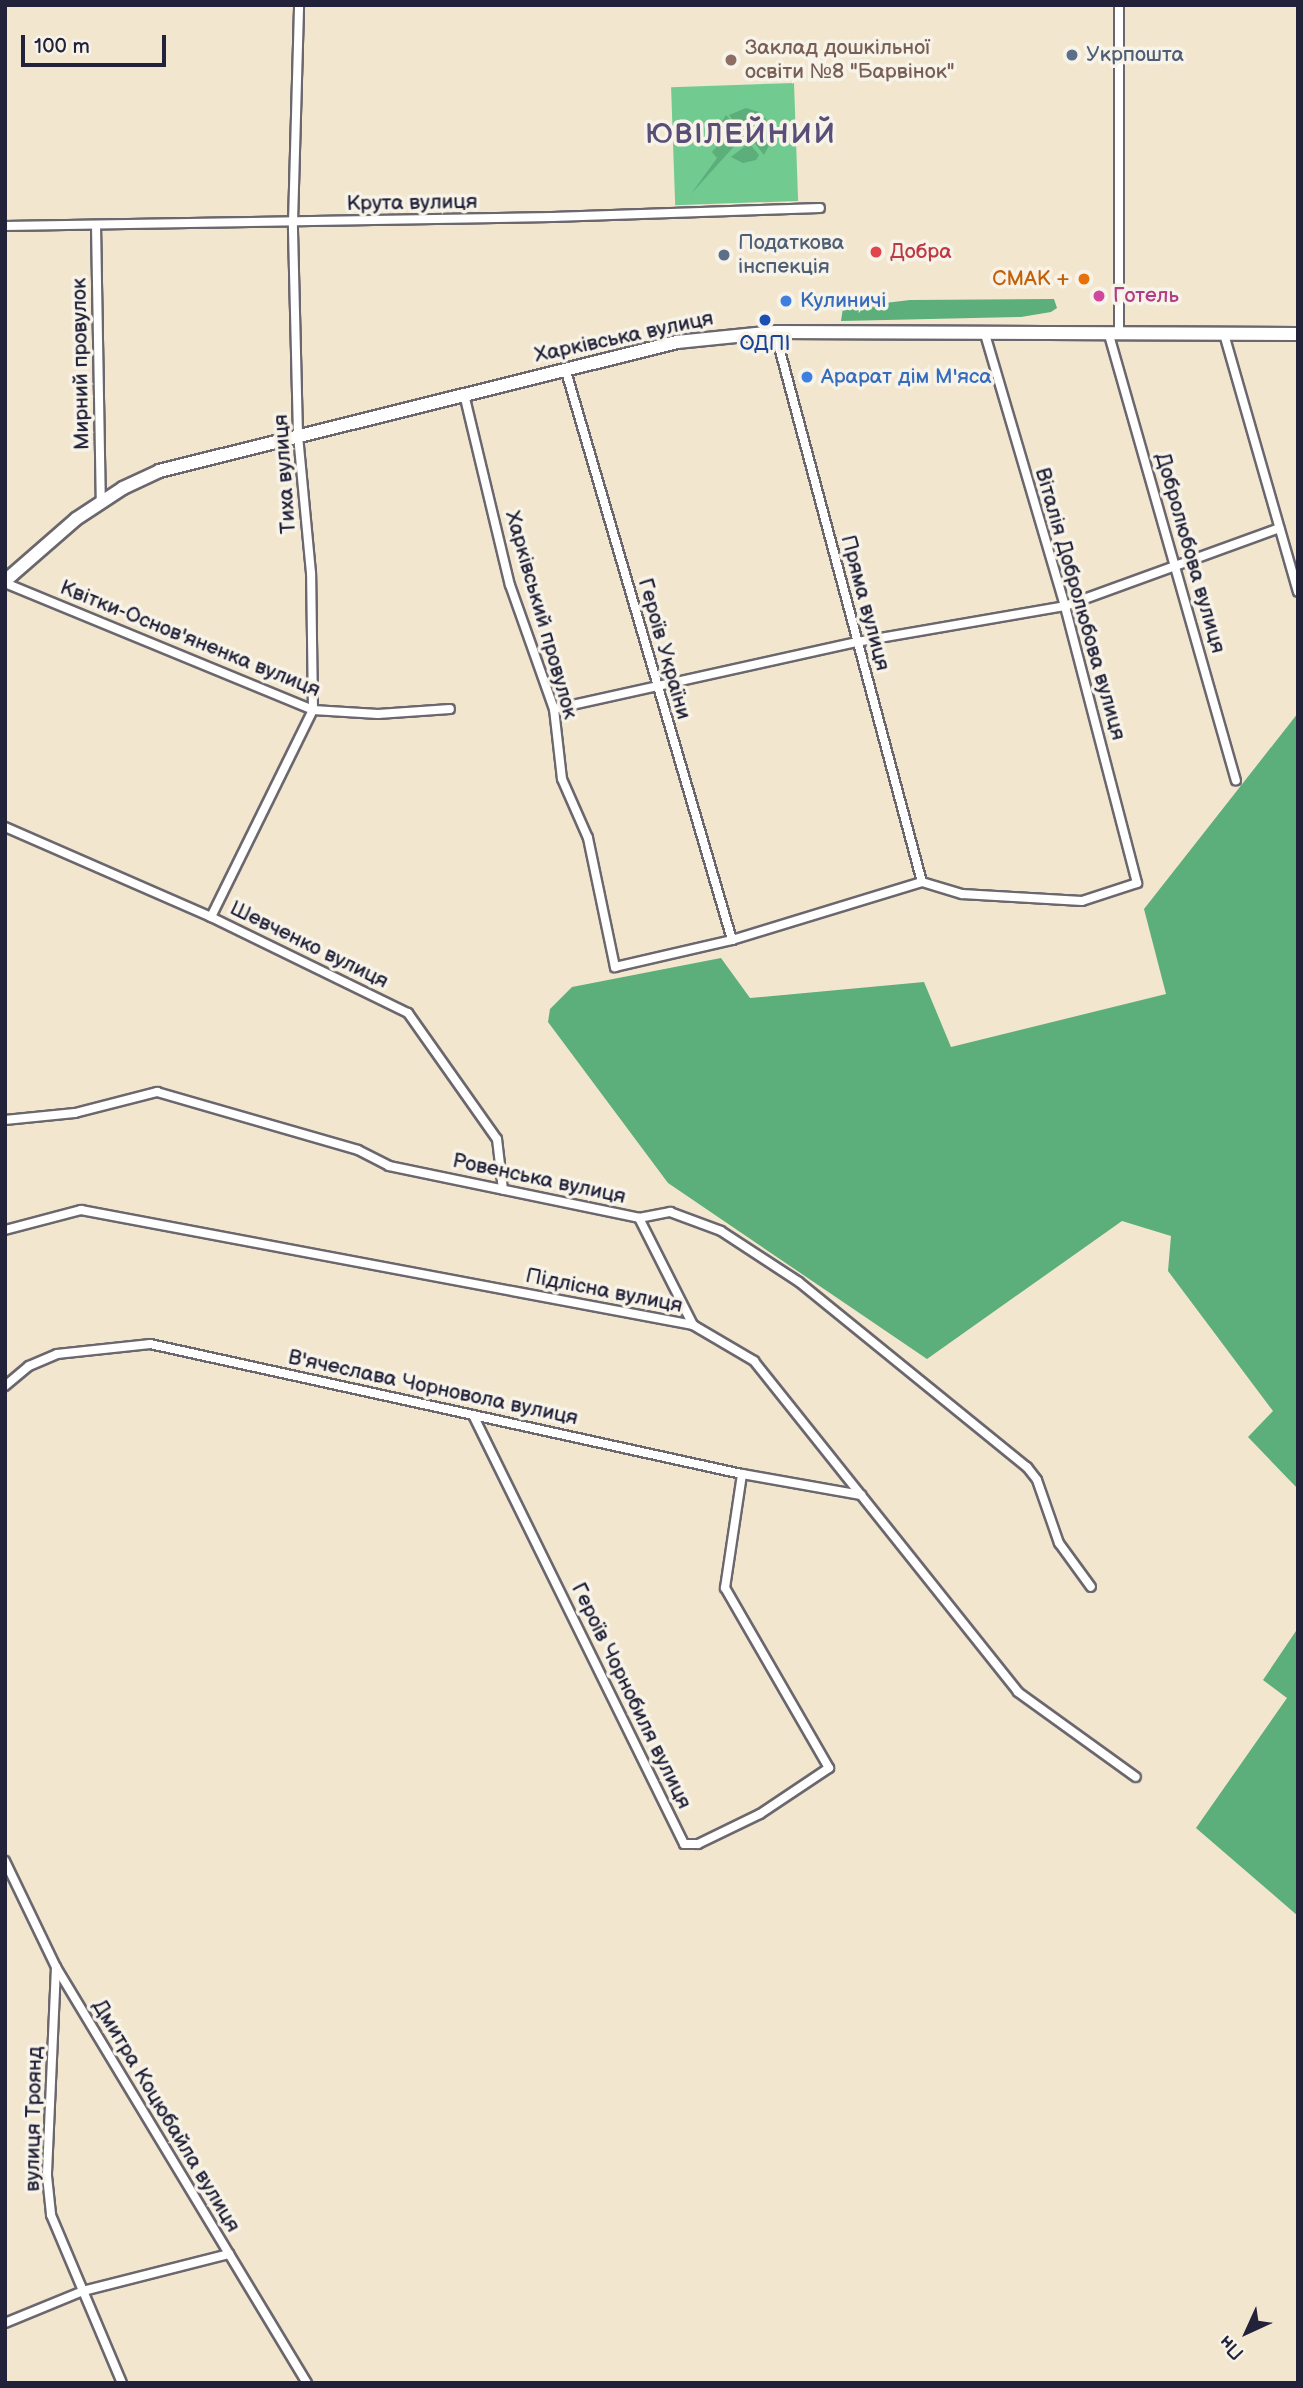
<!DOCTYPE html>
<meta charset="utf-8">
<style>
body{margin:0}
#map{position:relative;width:1303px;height:2388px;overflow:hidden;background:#f3e6ce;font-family:"Balsamiq Sans",sans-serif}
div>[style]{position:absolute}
.green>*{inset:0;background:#71ca90;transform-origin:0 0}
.forest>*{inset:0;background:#5cae7a}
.roads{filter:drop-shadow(2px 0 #6b676e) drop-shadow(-2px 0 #6b676e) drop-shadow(0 2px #6b676e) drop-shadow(0 -2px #6b676e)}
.street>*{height:8px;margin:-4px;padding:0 4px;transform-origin:4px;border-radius:4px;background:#fff}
.primary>*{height:12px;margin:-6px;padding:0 6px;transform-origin:6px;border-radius:6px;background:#fff}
.dots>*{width:19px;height:19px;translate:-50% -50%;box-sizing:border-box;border:4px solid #f7f3e8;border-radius:50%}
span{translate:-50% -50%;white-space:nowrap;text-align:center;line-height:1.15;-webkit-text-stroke:7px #f7f3e8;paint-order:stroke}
.education-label{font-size:21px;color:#785e54}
.left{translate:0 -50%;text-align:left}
.service-label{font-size:21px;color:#4e5e75}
.street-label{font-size:21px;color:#22223b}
.health-label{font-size:21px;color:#be3a42}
.food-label{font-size:21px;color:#c56008}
.right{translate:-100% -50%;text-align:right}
.hotel-label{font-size:21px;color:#b23c85}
.shop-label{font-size:21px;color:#366cbe}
.transit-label{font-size:21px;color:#164399}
.district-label{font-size:28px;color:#584e78;font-weight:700;letter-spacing:2px}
.frame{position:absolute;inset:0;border:7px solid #22223b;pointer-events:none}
.north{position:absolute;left:1212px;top:2297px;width:70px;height:70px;-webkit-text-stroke:5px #f7f3e8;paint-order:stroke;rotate:225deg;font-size:19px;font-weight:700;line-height:28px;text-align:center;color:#22223b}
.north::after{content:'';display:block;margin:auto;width:24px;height:32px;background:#22223b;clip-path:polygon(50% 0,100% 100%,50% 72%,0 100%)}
.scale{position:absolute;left:21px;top:35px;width:145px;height:32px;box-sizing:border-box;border:4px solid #22223b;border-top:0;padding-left:9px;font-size:21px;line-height:24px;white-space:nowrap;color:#22223b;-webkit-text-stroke:5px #f7f3e8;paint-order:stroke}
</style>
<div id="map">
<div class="green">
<div style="left:794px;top:83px;width:118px;height:123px;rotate:88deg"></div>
</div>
<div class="forest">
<div style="clip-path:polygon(746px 108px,762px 113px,749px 129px,739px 128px,729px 115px)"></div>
<div style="clip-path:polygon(726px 115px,739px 130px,738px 142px,691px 194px,717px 158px,712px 152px,719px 144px,719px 127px)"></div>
<div style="clip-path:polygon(765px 117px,773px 138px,764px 155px,753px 141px,752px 132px)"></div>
<div style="clip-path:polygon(749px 143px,759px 155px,756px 160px,743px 163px,731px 157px)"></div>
<div style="clip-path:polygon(1054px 299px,1057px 308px,1051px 312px,1021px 317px,841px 321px,843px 308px,910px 300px)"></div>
<div style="clip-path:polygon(1298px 713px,1298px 1489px,1248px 1437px,1273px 1411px,1168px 1271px,1171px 1236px,1122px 1221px,927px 1359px,668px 1183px,548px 1022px,550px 1009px,572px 987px,721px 958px,750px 998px,924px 982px,951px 1047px,1166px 994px,1144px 909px)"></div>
<div style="clip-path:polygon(1298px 1628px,1298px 1916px,1196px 1828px,1287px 1698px,1263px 1680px)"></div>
</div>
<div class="roads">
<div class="street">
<div style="left:1119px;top:5px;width:329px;rotate:90deg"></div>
<div style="left:96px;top:225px;width:277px;rotate:89deg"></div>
<div style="left:5px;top:226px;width:547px;rotate:-0.94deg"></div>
<div style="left:552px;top:217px;width:268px;rotate:-1.9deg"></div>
<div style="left:775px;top:332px;width:569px;rotate:75.04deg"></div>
<div style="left:1224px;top:334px;width:268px;rotate:74deg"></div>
<div style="left:1109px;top:335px;width:463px;rotate:74.1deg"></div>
<div style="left:565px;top:368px;width:596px;rotate:73.72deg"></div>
<div style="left:464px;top:394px;width:196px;rotate:76.5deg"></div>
<div style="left:510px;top:585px;width:132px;rotate:70.5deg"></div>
<div style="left:554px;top:709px;width:70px;rotate:83.5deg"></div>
<div style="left:562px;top:779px;width:64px;rotate:66.2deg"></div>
<div style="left:588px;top:838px;width:132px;rotate:78.2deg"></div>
<div style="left:615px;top:967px;width:120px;rotate:-13deg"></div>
<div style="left:732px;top:940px;width:199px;rotate:-17deg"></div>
<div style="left:922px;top:882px;width:42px;rotate:16.7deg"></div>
<div style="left:962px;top:894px;width:120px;rotate:3.3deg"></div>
<div style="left:1082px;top:901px;width:58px;rotate:-18.1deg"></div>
<div style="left:1137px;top:883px;width:286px;rotate:-104.6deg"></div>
<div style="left:1065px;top:606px;width:283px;rotate:-106.4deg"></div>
<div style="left:5px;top:583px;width:333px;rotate:22.4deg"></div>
<div style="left:313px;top:710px;width:65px;rotate:3.5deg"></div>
<div style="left:378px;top:714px;width:72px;rotate:-4deg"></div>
<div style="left:554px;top:709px;width:310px;rotate:-12.5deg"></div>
<div style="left:857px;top:642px;width:211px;rotate:-9.8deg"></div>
<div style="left:1065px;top:606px;width:228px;rotate:-20deg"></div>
<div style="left:5px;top:827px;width:225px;rotate:23.6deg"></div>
<div style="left:211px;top:917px;width:219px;rotate:26deg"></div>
<div style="left:408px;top:1013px;width:154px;rotate:54.8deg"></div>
<div style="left:497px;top:1139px;width:51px;rotate:83.3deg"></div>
<div style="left:211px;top:917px;width:231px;rotate:-63.8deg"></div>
<div style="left:313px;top:710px;width:137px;rotate:-90.8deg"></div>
<div style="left:311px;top:573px;width:139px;rotate:-95.4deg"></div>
<div style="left:298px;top:435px;width:212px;rotate:-91.4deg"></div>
<div style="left:293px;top:223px;width:218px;rotate:-88.4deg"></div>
<div style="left:5px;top:1120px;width:70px;rotate:-5.7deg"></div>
<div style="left:75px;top:1113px;width:85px;rotate:-14.4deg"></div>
<div style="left:157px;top:1092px;width:209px;rotate:16.1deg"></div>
<div style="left:358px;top:1150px;width:35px;rotate:27deg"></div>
<div style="left:389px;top:1166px;width:255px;rotate:11.7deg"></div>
<div style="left:639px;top:1218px;width:32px;rotate:-11deg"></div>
<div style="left:670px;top:1212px;width:54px;rotate:20.4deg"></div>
<div style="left:721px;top:1231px;width:93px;rotate:33.2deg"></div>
<div style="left:799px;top:1282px;width:294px;rotate:39.1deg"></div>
<div style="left:1027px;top:1467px;width:16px;rotate:52deg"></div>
<div style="left:1037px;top:1480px;width:67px;rotate:70.8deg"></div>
<div style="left:1059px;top:1543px;width:54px;rotate:54deg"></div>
<div style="left:639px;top:1218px;width:120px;rotate:63.2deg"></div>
<div style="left:5px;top:1230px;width:79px;rotate:-14.7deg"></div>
<div style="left:81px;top:1210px;width:623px;rotate:10.64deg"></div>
<div style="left:693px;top:1325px;width:71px;rotate:30.5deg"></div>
<div style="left:754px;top:1361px;width:423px;rotate:51.4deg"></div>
<div style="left:1018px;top:1692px;width:145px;rotate:35.8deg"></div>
<div style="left:5px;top:1386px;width:31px;rotate:-40deg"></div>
<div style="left:29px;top:1366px;width:30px;rotate:-23deg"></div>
<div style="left:57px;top:1354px;width:94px;rotate:-6.1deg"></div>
<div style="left:150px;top:1344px;width:606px;rotate:12.39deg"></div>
<div style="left:742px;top:1474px;width:121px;rotate:10deg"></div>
<div style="left:473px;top:1415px;width:478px;rotate:63.8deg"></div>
<div style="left:684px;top:1844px;width:14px"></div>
<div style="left:698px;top:1844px;width:69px;rotate:-25.8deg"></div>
<div style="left:760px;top:1814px;width:83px;rotate:-33.7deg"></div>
<div style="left:829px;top:1768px;width:208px;rotate:-120deg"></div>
<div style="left:725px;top:1588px;width:115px;rotate:-81.5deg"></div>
<div style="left:5px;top:1861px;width:118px;rotate:64.3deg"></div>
<div style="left:56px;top:1967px;width:486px;rotate:58.9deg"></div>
<div style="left:56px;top:1967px;width:209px;rotate:92.5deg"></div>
<div style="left:47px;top:2176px;width:39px;rotate:84deg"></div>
<div style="left:51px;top:2215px;width:182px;rotate:67.1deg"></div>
<div style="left:5px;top:2323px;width:84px;rotate:-22.3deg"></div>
<div style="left:83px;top:2291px;width:151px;rotate:-14.2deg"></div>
</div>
<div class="primary">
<div style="left:5px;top:581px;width:94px;rotate:-41.1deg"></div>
<div style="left:76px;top:519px;width:56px;rotate:-33.4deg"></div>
<div style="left:123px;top:488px;width:40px;rotate:-25deg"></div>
<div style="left:159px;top:471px;width:534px;rotate:-13.98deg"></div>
<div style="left:677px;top:342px;width:99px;rotate:-5.8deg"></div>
<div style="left:775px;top:332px;width:523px;rotate:0.22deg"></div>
</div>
</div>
<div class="dots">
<div style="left:1072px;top:55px;background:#5c6f8a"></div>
<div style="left:731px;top:60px;background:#8d6e63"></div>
<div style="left:876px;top:252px;background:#e0444e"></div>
<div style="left:724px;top:255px;background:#5c6f8a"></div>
<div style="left:1084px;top:279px;background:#e8710a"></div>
<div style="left:1099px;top:296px;background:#d1479c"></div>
<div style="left:786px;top:301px;background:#3f7fe0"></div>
<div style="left:765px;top:320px;background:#1a4fb4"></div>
<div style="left:807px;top:377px;background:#3f7fe0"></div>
</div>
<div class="education-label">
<span class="left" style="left:745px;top:60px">Заклад дошкільної<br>освіти №8 "Барвінок"</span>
</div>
<div class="service-label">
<span class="left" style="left:1086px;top:55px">Укрпошта</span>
<span class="left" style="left:738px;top:255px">Податкова<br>інспекція</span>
</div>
<div class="street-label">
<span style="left:412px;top:203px;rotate:-1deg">Крута вулиця</span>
<span style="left:624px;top:337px;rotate:-12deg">Харківська вулиця</span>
<span style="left:81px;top:364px;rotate:-91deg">Мирний провулок</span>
<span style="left:285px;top:474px;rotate:-94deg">Тиха вулиця</span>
<span style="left:1190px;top:553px;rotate:74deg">Добролюбова вулиця</span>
<span style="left:865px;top:603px;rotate:75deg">Пряма вулиця</span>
<span style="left:1080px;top:604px;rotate:74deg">Віталія Добролюбова вулиця</span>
<span style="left:541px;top:615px;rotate:74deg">Харківський провулок</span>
<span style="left:190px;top:639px;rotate:22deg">Квітки-Основ'яненка вулиця</span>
<span style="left:664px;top:649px;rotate:74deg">Героїв України</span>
<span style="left:309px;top:945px;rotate:26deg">Шевченко вулиця</span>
<span style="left:539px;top:1179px;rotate:12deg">Ровенська вулиця</span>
<span style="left:604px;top:1291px;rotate:11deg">Підлісна вулиця</span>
<span style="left:433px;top:1388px;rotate:12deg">В'ячеслава Чорновола вулиця</span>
<span style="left:631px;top:1696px;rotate:64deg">Героїв Чорнобиля вулиця</span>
<span style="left:166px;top:2116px;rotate:59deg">Дмитра Коцюбайла вулиця</span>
<span style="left:34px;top:2119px;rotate:-89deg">вулиця Троянд</span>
</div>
<div class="health-label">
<span class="left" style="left:890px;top:252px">Добра</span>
</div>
<div class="food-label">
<span class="right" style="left:1070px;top:279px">СМАК +</span>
</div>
<div class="hotel-label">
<span class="left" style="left:1113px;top:296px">Готель</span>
</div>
<div class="shop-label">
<span class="left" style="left:800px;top:301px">Кулиничі</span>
<span class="left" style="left:821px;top:377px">Арарат дім М'яса</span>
</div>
<div class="transit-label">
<span style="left:765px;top:344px">ОДПІ</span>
</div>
<div class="district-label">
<span style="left:741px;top:135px">ЮВІЛЕЙНИЙ</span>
</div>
<div class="frame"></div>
<div class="north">Пн</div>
<div class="scale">100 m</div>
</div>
